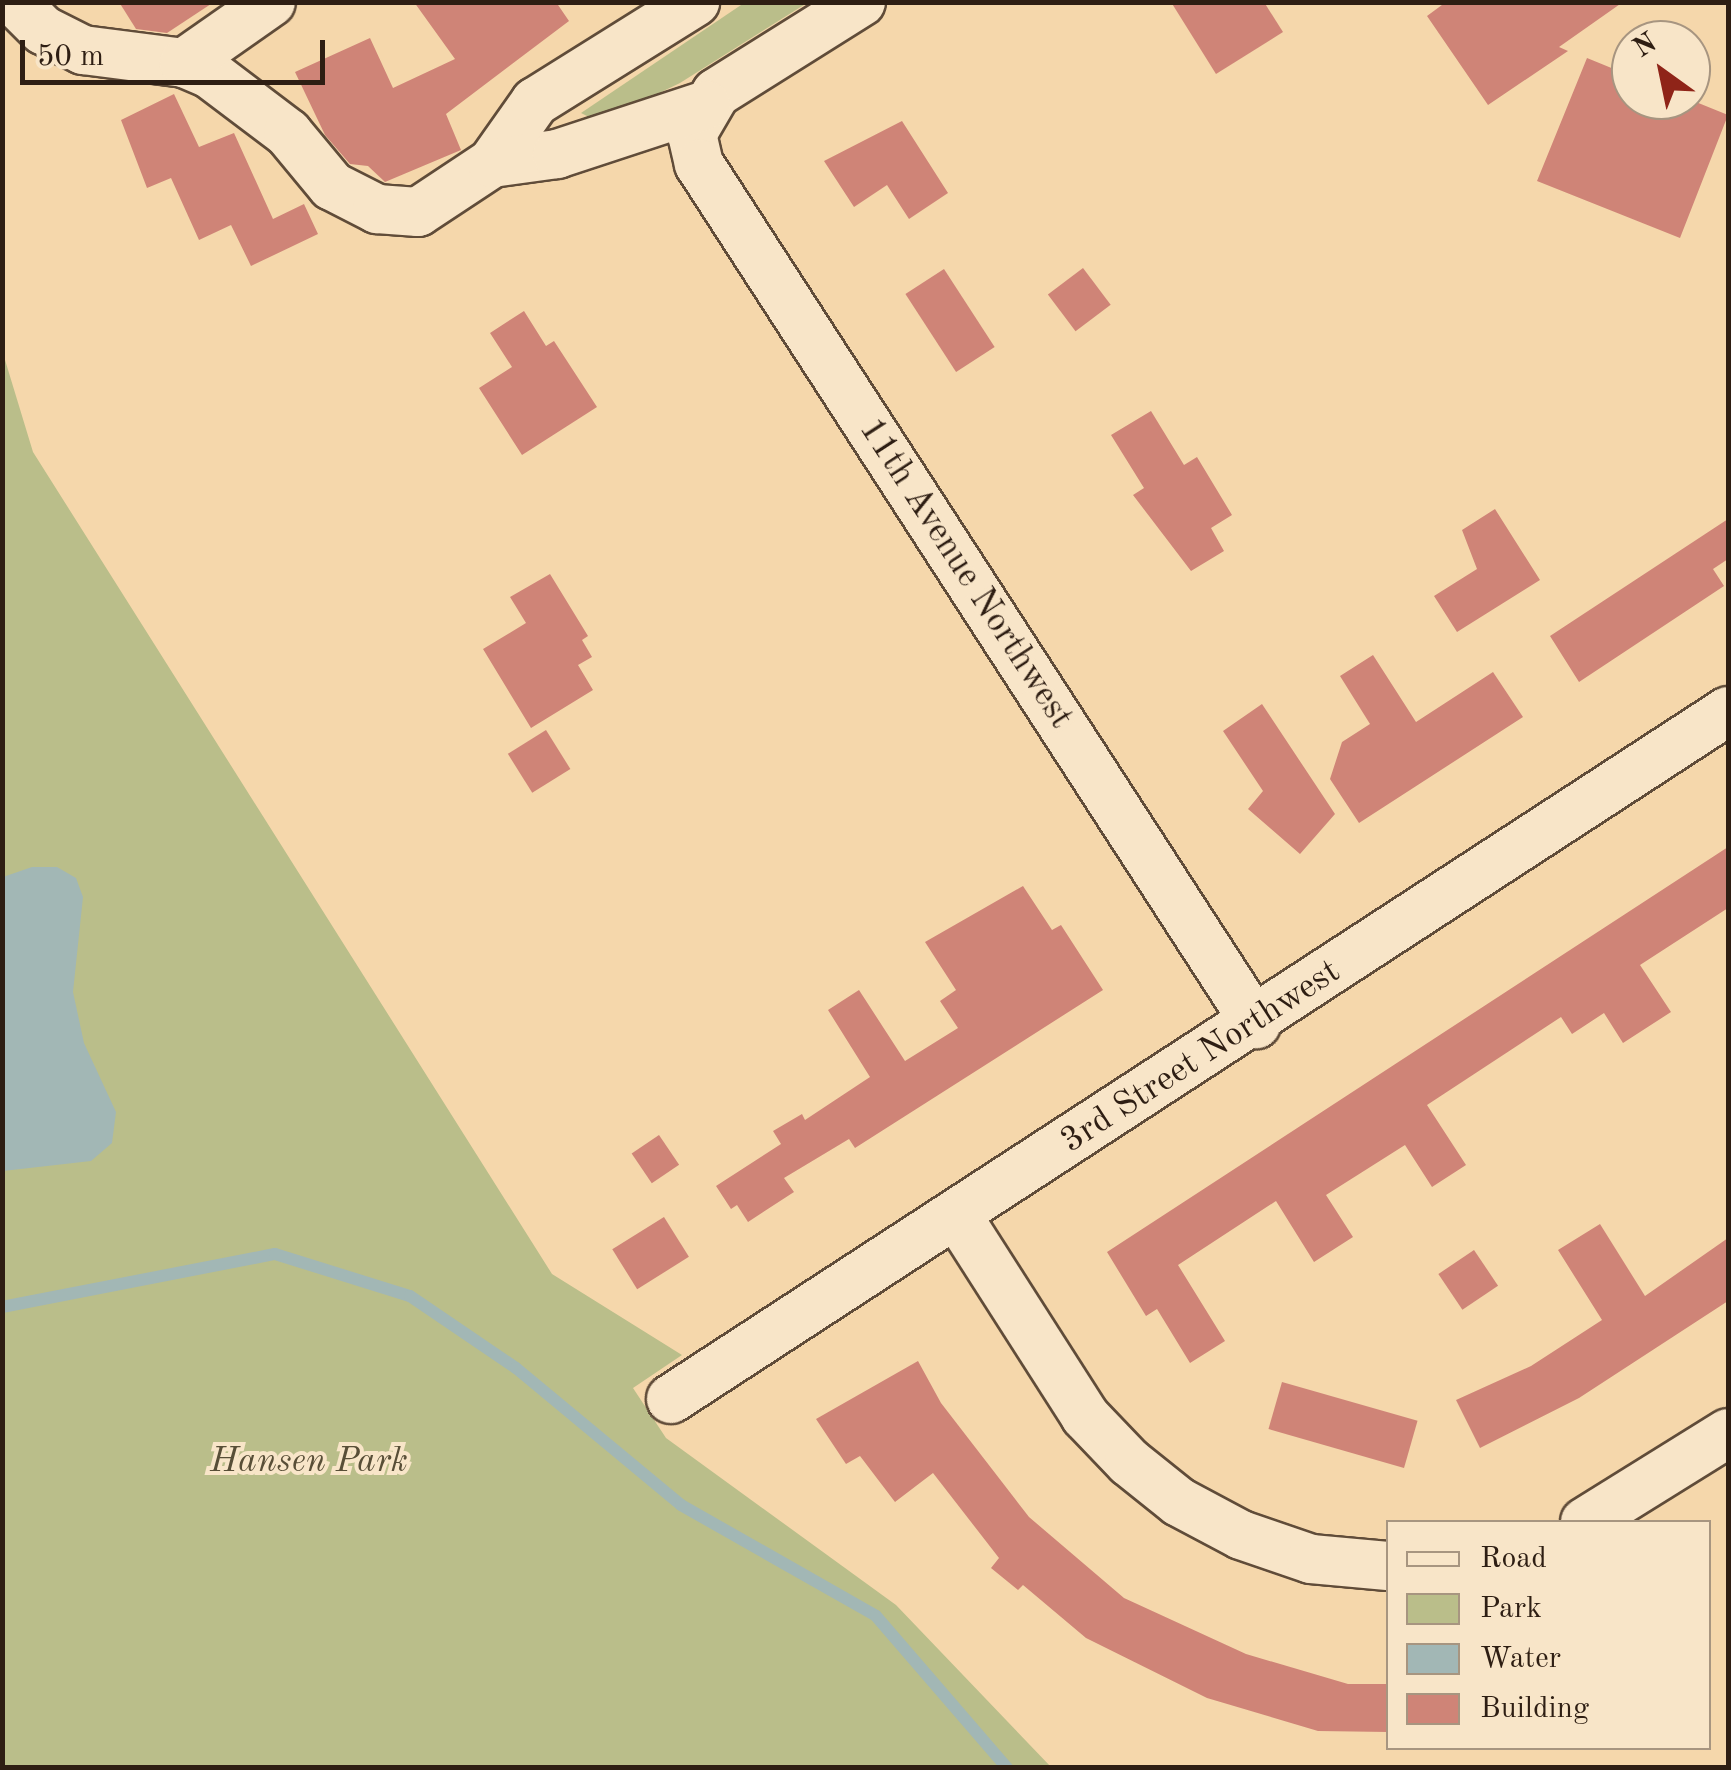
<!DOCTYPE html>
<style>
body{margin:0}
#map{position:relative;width:1731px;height:1770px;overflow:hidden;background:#f5d7ab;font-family:"Old Standard TT",serif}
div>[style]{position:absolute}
.green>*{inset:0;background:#babe8a}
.water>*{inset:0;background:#a2b7b5}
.stream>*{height:12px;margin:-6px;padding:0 6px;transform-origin:6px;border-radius:6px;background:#a2b7b5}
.building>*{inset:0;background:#cf8477;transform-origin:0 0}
.roads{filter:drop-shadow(2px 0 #604c39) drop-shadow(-2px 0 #604c39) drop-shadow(0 2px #604c39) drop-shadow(0 -2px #604c39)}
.minor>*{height:48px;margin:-24px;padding:0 24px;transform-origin:24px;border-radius:24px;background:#f8e5c8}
span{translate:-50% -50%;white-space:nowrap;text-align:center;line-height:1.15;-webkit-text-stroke:8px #f8e5c8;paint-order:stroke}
.street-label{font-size:35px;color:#2e1e13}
.park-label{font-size:35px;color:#584e37;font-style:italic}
.frame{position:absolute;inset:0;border:5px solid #2e1e13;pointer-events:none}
.legend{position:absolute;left:1386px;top:1520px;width:325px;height:230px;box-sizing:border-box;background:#f8e5c8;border:2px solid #a79580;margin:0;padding:12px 18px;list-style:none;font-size:30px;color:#2e1e13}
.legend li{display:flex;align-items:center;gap:20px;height:50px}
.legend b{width:50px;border:2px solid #a79580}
.north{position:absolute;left:1611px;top:20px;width:100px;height:100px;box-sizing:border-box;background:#f8e5c8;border:2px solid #a79580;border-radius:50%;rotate:327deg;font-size:28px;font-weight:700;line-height:40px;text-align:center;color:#2e1e13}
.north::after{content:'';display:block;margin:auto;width:35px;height:45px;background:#8f2418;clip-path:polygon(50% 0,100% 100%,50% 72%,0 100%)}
.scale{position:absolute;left:20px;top:40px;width:305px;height:45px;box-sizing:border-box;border:5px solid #2e1e13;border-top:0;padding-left:12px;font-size:30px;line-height:35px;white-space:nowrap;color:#2e1e13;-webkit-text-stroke:8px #f8e5c8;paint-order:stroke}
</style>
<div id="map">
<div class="green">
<div style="clip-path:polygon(744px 3px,807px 3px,680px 83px,599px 122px,581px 113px)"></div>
<div style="clip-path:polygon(2px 350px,33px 452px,552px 1274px,682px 1355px,633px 1388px,666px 1438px,896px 1605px,1051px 1767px,3px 1767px)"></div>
</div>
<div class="water">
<div style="clip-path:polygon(32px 867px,57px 867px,76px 878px,83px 897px,73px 992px,84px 1043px,116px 1112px,112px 1143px,91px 1161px,3px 1171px,3px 877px)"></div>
</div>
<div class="stream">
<div style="left:2px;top:1307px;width:278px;rotate:-11deg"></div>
<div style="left:275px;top:1254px;width:141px;rotate:17.3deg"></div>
<div style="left:410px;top:1296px;width:128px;rotate:34.2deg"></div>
<div style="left:516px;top:1368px;width:214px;rotate:39.7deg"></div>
<div style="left:681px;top:1505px;width:224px;rotate:29.6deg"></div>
<div style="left:876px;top:1616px;width:201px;rotate:49.2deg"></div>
</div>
<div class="building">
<div style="clip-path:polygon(119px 2px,214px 2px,167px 33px,136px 29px)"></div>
<div style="clip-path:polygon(414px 2px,556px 2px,569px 21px,446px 114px,461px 150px,385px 182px,368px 166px,350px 164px,325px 135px,295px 72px,370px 38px,393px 88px,455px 59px)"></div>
<div style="clip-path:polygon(1171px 2px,1264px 2px,1283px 32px,1216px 74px)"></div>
<div style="clip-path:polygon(1446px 2px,1623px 2px,1559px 47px,1568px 51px,1488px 105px,1427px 16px)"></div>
<div style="clip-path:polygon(1587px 58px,1631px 76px,1631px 100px,1691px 100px,1728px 115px,1680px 238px,1537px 181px)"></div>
<div style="clip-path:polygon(174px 94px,199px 147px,234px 133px,273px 219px,304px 204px,318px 234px,251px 266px,231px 225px,199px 240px,171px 178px,147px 188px,121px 120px)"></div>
<div style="clip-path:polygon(902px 121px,948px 193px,909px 219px,887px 185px,854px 207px,824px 161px)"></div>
<div style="left:1083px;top:268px;width:46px;height:44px;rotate:53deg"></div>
<div style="left:944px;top:269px;width:93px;height:46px;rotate:57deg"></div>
<div style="clip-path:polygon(524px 311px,546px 346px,554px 341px,597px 407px,522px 455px,479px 388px,512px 367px,490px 333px)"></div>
<div style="clip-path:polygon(1151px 411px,1184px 465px,1197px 457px,1232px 515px,1211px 528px,1224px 551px,1191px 571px,1133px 495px,1144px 488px,1111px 435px)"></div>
<div style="clip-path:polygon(1495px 509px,1540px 580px,1457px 632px,1434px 596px,1477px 569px,1462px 530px)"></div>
<div style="clip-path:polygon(1728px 519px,1728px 559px,1713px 569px,1724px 586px,1579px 682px,1550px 636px)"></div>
<div style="clip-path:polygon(550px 574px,588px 636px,582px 640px,592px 657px,578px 665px,593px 690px,531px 728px,483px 649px,526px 623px,510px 597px)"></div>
<div style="clip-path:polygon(1373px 655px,1416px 722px,1493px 672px,1523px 717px,1359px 823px,1330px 779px,1342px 742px,1370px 724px,1340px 676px)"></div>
<div style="clip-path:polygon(1262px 704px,1335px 814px,1300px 854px,1248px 809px,1263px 791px,1223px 731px)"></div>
<div style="left:546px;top:730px;width:46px;height:45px;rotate:58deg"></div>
<div style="clip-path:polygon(1728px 847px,1728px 908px,1640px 965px,1671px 1012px,1623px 1043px,1604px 1013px,1572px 1034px,1561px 1017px,1427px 1105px,1466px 1165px,1432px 1187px,1405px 1145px,1326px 1195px,1353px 1237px,1314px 1262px,1276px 1201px,1178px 1265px,1225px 1341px,1190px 1363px,1157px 1309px,1146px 1316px,1107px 1252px)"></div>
<div style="clip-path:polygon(1023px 886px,1052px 930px,1061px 925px,1103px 990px,855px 1148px,849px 1139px,784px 1178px,794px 1192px,748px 1222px,737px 1205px,731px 1209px,716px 1186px,781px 1144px,773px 1131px,802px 1114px,805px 1120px,870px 1077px,828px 1010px,859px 990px,905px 1061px,958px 1028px,940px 1001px,956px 990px,925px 942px)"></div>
<div style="left:659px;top:1135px;width:36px;height:33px;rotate:56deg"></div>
<div style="left:664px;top:1217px;width:47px;height:61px;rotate:58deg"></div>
<div style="clip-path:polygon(1600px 1224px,1645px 1296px,1728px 1238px,1728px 1301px,1579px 1398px,1480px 1448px,1456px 1400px,1531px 1366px,1602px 1320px,1558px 1250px)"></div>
<div style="left:1474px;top:1250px;width:43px;height:43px;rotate:56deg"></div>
<div style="clip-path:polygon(918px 1361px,941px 1403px,1029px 1517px,1124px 1598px,1246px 1654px,1348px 1684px,1388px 1684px,1388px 1732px,1318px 1731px,1207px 1698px,1086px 1638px,1023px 1585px,1018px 1590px,991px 1568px,999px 1558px,933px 1473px,895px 1502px,860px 1456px,846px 1464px,816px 1419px)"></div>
<div style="left:1282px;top:1382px;width:141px;height:49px;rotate:16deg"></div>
</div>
<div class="roads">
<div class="minor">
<div style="left:15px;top:2px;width:40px;rotate:45deg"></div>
<div style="left:43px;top:30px;width:45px;rotate:26.6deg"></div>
<div style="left:83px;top:50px;width:102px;rotate:7.3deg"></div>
<div style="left:184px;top:63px;width:28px;rotate:23deg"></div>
<div style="left:210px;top:74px;width:98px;rotate:37.1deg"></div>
<div style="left:288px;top:133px;width:69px;rotate:50.3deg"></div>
<div style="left:332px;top:186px;width:51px;rotate:27.1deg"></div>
<div style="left:377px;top:209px;width:41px;rotate:4.2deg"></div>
<div style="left:418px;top:212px;width:89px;rotate:-33.5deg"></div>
<div style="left:492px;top:163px;width:75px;rotate:-54.8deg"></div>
<div style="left:535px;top:102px;width:189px;rotate:-32deg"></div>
<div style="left:861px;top:2px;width:171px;rotate:147.9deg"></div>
<div style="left:716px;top:93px;width:48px;rotate:120.3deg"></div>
<div style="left:692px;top:134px;width:31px;rotate:77deg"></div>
<div style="left:699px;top:164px;width:1025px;rotate:57.07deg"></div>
<div style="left:184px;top:63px;width:106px;rotate:-35deg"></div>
<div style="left:492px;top:163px;width:66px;rotate:-7.9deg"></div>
<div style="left:557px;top:154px;width:157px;rotate:-18.2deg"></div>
<div style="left:956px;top:1214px;width:240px;rotate:57.4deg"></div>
<div style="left:1085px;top:1416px;width:64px;rotate:46.3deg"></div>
<div style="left:1129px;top:1462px;width:64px;rotate:38.7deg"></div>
<div style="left:1179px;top:1502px;width:70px;rotate:28deg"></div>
<div style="left:1241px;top:1535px;width:74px;rotate:18.9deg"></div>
<div style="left:1311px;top:1559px;width:77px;rotate:5.2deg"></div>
<div style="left:671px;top:1399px;width:1261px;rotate:-33.06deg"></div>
<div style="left:1585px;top:1522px;width:168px;rotate:-31.9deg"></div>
</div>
</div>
<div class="street-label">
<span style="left:965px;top:574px;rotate:57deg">11th Avenue Northwest</span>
<span style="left:1201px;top:1057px;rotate:-33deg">3rd Street Northwest</span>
</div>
<div class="park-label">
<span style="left:309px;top:1462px">Hansen Park</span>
</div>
<div class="frame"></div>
<ul class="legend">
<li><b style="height:12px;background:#f8e5c8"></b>Road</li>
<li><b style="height:28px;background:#babe8a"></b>Park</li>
<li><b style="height:28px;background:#a2b7b5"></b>Water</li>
<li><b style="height:28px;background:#cf8477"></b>Building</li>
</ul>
<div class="north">N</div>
<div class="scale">50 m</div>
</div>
